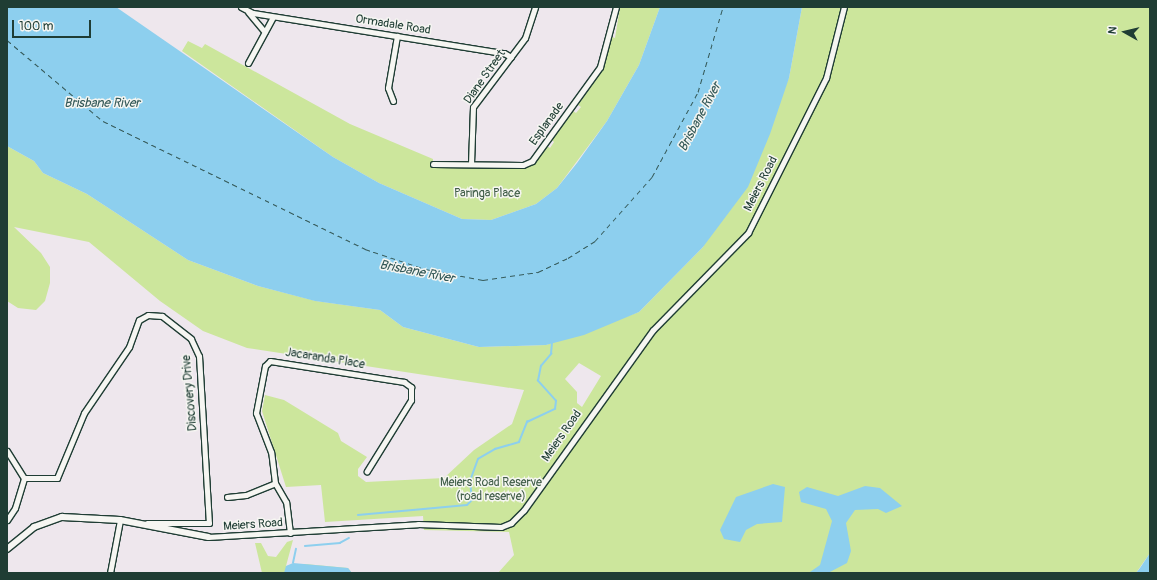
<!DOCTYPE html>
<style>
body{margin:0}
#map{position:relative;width:1157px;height:580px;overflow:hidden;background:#eee7ed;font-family:Pangolin,sans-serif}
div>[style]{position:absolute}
.green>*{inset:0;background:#cce69c}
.water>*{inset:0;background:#8dcfee}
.stream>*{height:1.5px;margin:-0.75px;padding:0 0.75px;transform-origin:0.75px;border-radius:0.75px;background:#8dcfee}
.ferry>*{height:1px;margin-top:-0.5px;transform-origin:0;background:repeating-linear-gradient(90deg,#355a59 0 5px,transparent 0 9px)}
.roads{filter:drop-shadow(1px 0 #1f3d34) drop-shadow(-1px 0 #1f3d34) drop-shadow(0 1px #1f3d34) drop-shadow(0 -1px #1f3d34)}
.minor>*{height:5px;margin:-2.5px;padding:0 2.5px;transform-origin:2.5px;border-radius:2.5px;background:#f6f6f2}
.tertiary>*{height:6px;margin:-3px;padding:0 3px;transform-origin:3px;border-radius:3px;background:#f6f6f2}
span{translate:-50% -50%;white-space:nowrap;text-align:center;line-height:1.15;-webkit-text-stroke:3px #f6f6f2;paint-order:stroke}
.street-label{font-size:12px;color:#1f3d34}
.park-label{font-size:12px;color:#425f49}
.water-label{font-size:13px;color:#355a59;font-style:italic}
.frame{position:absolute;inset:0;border:8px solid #1f3d34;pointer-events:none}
.north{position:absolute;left:1105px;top:12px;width:40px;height:40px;-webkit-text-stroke:3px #f6f6f2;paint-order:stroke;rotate:278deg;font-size:11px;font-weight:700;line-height:16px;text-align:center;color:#1f3d34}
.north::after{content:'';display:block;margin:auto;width:14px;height:18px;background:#1f3d34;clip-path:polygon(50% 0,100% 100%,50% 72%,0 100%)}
.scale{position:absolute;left:12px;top:20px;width:79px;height:18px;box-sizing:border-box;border:2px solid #1f3d34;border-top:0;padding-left:5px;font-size:12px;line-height:14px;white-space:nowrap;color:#1f3d34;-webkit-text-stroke:3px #f6f6f2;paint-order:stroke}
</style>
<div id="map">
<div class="green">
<div style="clip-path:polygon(620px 7px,660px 7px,639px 65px,607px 121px,557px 188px,536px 204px,491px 220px,462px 219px,379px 183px,333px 157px,182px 51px,188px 41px,202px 48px,205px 44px,350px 124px,433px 159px,433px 168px,526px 168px,534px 164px,547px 146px,550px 148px,554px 142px,552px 140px,573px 111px,576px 113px,581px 107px,578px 105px,602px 71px,612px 37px,615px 38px)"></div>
<div style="clip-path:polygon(evenodd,802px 7px,1150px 7px,1150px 553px,1136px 573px,498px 573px,514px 555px,509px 532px,424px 530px,423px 516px,325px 522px,321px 485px,286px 487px,262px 411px,265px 395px,284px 400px,338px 433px,341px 441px,367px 457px,358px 469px,358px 476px,366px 482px,444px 478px,474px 450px,512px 424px,524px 390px,247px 348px,203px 331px,160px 301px,89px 242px,14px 227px,41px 253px,50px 267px,50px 283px,45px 301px,36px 310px,18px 308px,7px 301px,7px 146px,34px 161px,43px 173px,87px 194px,188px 260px,258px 286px,316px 301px,380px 310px,403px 327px,479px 347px,546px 345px,639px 312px,703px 247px,789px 78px,802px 7px,579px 363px,601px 376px,582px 407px,577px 403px,577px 392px,565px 379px,579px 363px)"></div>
<div style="clip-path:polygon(293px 540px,286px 566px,305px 564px,348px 568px,352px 573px,262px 573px,255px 543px,261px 543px,268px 556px,276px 557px,287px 542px)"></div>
</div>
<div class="water">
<div style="clip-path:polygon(7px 7px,116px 7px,333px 157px,379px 183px,462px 219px,491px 220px,536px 204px,557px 188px,577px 163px,607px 121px,639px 65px,660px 7px,802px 7px,789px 78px,770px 134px,748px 187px,703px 247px,639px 312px,584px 335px,546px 345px,479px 347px,403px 327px,380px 310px,315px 301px,258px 286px,188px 260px,87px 194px,43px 173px,34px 161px,7px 146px)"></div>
<div style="clip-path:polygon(773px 484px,785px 487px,782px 522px,757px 524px,746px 530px,740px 542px,724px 539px,720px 530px,736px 497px)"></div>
<div style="clip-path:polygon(865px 486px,880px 488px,902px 506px,886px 513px,878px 509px,855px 510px,846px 523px,851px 551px,847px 563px,828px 573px,801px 573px,810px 572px,820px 565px,832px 521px,826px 509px,801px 502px,799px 492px,807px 487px,838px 496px)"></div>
<div style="clip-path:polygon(1150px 553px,1150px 573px,1136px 573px,1140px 568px)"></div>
<div style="clip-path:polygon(293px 563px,348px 568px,352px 573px,284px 573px,286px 566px)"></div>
</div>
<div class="stream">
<div style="left:358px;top:515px;width:109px;rotate:-5.2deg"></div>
<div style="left:467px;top:505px;width:7px;rotate:-45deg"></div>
<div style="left:472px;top:500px;width:19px;rotate:-96deg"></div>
<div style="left:470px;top:481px;width:23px;rotate:-70deg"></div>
<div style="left:478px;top:459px;width:20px;rotate:-30deg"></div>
<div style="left:495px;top:449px;width:25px;rotate:-16deg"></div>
<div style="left:519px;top:442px;width:22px;rotate:-68deg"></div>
<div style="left:527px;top:422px;width:31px;rotate:-25deg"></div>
<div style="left:555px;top:409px;width:8px;rotate:-83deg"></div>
<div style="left:556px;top:401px;width:27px;rotate:-132deg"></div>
<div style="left:538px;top:381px;width:15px;rotate:-79deg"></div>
<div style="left:541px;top:366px;width:16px;rotate:-50deg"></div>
<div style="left:551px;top:354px;width:11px;rotate:-85deg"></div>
<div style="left:305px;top:546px;width:35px;rotate:-5deg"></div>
<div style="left:340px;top:543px;width:10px;rotate:-29deg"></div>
<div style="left:293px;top:563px;width:14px;rotate:-78deg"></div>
</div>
<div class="ferry">
<div style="left:7px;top:40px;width:126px;rotate:40.2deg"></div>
<div style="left:103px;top:121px;width:292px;rotate:26deg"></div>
<div style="left:365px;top:249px;width:63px;rotate:18.4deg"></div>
<div style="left:425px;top:269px;width:59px;rotate:10.7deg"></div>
<div style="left:483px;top:280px;width:56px;rotate:-8.3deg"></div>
<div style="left:538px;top:272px;width:33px;rotate:-25deg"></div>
<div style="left:568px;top:258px;width:32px;rotate:-32deg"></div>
<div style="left:595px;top:241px;width:86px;rotate:-48.3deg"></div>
<div style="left:652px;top:177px;width:97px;rotate:-61.6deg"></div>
<div style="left:698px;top:92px;width:89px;rotate:-73.6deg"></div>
</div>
<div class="roads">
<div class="minor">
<div style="left:241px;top:7px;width:13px;rotate:27deg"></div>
<div style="left:253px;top:13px;width:254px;rotate:9.1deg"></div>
<div style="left:504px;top:53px;width:8px;rotate:30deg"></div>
<div style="left:248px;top:12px;width:26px;rotate:50deg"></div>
<div style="left:248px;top:63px;width:52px;rotate:-61.5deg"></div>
<div style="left:393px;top:101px;width:14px;rotate:-111deg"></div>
<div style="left:388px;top:88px;width:53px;rotate:-80.2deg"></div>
<div style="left:433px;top:164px;width:90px;rotate:0.6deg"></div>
<div style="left:523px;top:165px;width:10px;rotate:-24deg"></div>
<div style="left:532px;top:161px;width:116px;rotate:-54.1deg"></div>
<div style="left:600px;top:67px;width:62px;rotate:-75.1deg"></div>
<div style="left:471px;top:164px;width:57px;rotate:-88deg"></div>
<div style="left:473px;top:107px;width:86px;rotate:-53deg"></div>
<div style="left:525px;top:38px;width:33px;rotate:-72deg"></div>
<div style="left:7px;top:451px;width:32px;rotate:58deg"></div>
<div style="left:24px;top:478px;width:33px"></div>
<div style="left:57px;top:478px;width:70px;rotate:-67.4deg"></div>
<div style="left:84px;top:413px;width:80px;rotate:-55.7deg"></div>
<div style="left:129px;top:347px;width:29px;rotate:-70deg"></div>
<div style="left:139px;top:320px;width:10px;rotate:-29deg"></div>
<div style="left:148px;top:315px;width:14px;rotate:4deg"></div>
<div style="left:162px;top:316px;width:37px;rotate:38deg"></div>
<div style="left:191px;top:339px;width:19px;rotate:65deg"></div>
<div style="left:199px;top:356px;width:167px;rotate:86.6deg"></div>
<div style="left:209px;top:523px;width:62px;rotate:180deg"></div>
<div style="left:227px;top:497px;width:19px;rotate:-6deg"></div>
<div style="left:246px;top:495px;width:31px;rotate:-22deg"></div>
<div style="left:7px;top:520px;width:14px;rotate:-56deg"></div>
<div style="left:15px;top:508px;width:31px;rotate:-73deg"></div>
<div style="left:290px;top:533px;width:31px;rotate:-97deg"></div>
<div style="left:286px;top:502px;width:22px;rotate:-120deg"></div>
<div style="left:275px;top:483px;width:31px;rotate:-97deg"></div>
<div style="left:271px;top:452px;width:42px;rotate:-111deg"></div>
<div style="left:256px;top:413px;width:48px;rotate:-79.2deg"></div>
<div style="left:265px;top:366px;width:7px;rotate:-45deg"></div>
<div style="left:270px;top:361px;width:136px;rotate:8.9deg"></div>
<div style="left:404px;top:382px;width:9px;rotate:36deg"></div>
<div style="left:411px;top:387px;width:13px;rotate:90deg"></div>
<div style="left:411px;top:400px;width:84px;rotate:121.8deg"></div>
<div style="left:208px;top:537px;width:210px;rotate:-3.5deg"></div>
<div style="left:418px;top:524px;width:83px;rotate:2.1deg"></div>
<div style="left:501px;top:527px;width:11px;rotate:-22deg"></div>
<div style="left:511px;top:523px;width:18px;rotate:-45deg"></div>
<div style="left:524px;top:510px;width:221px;rotate:-54.4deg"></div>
<div style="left:653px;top:330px;width:136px;rotate:-45.6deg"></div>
<div style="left:748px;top:233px;width:174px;rotate:-63.3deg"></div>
<div style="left:826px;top:78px;width:73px;rotate:-75.8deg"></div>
<div style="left:110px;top:573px;width:54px;rotate:-79.3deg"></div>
</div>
<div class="tertiary">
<div style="left:7px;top:549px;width:35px;rotate:-39deg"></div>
<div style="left:34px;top:527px;width:30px;rotate:-20deg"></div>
<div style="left:62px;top:517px;width:58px;rotate:3deg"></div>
<div style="left:120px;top:520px;width:90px;rotate:10.9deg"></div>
</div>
</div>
<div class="street-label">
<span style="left:393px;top:25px;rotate:9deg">Ormadale Road</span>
<span style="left:485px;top:77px;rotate:-55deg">Diane Street</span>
<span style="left:547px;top:124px;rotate:-54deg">Esplanade</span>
<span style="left:761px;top:184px;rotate:-63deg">Meiers Road</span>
<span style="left:325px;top:359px;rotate:9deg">Jacaranda Place</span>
<span style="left:190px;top:393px;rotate:-95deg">Discovery Drive</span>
<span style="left:562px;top:436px;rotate:-55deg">Meiers Road</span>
<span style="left:253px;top:525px;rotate:-4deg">Meiers Road</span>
</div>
<div class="park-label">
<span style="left:487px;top:194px">Paringa Place</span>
<span style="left:491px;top:490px">Meiers Road Reserve<br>(road reserve)</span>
</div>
<div class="water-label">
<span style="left:102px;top:103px">Brisbane River</span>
<span style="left:700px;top:117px;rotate:-62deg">Brisbane River</span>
<span style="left:417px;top:272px;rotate:11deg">Brisbane River</span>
</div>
<div class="frame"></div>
<div class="north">N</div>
<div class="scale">100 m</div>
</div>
